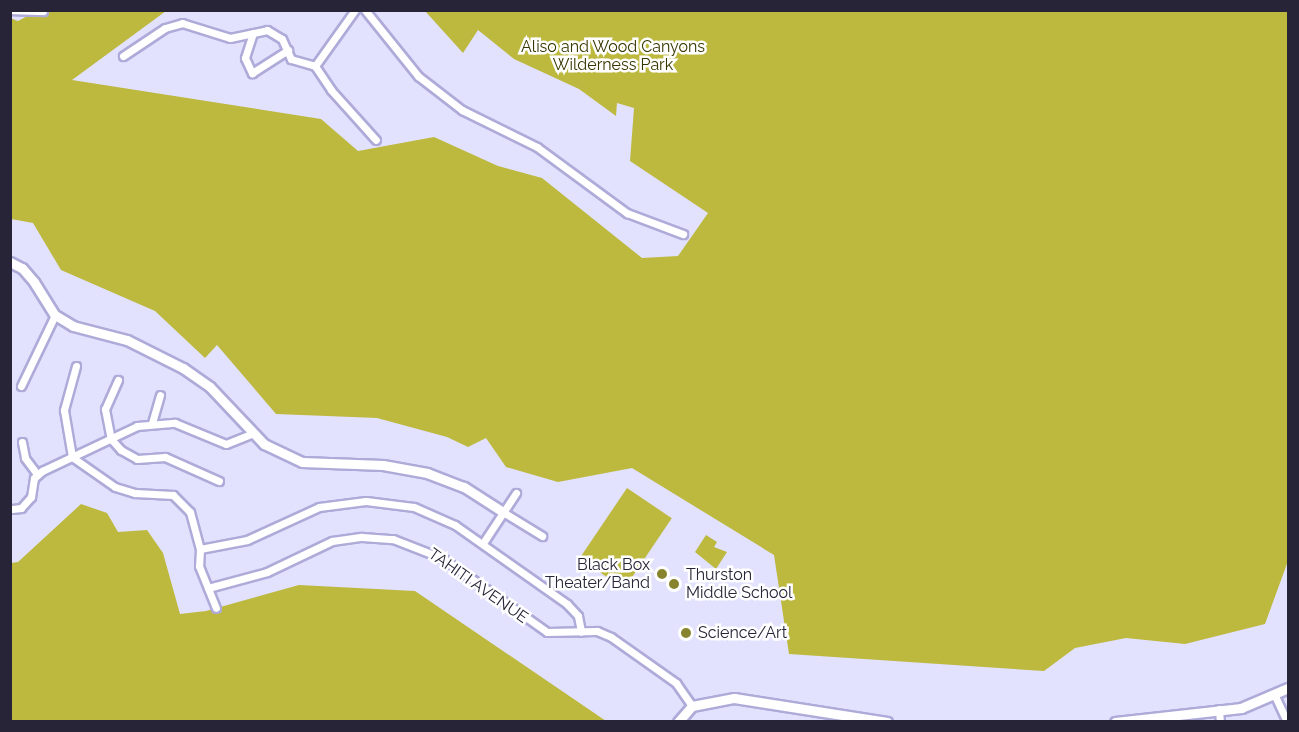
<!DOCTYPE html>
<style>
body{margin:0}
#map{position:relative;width:1299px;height:732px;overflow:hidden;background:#e2e1fe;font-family:Raleway,sans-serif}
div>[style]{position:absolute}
.green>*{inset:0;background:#bdb93e;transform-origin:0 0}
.roads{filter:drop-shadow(2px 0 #aeabd9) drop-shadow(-2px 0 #aeabd9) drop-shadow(0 2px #aeabd9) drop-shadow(0 -2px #aeabd9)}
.street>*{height:7px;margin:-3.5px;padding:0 3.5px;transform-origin:3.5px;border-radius:3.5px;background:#fff}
.secondary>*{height:9px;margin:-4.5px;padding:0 4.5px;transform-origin:4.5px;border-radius:4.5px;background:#fff}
.dots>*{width:16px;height:16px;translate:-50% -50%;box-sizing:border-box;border:3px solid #fff;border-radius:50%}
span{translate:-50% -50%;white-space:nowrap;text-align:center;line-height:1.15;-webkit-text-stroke:5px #fff;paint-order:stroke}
.park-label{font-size:16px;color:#383600}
.poi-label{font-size:16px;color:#262436}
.right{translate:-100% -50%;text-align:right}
.left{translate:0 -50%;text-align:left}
.street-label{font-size:16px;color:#262436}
.frame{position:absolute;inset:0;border:12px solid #262436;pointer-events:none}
</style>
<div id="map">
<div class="green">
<div style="clip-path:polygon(37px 11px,166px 11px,72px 80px,321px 119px,358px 151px,434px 137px,498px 166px,542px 178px,642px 258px,678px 256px,708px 213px,630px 161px,634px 108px,617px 103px,616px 116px,579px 89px,514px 59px,478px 30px,463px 53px,425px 11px,1288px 11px,1288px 561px,1265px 624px,1185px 644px,1126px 638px,1075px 648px,1044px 671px,789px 654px,774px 555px,632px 468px,558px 482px,506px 467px,486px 438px,468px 447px,447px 437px,377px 418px,276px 414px,217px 345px,205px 358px,155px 311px,61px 270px,33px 223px,11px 219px,10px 18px,18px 21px)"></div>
<div style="left:627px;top:488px;width:54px;height:85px;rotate:34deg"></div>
<div style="clip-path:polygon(81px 504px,107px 513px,118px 532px,147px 530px,163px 553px,180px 614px,206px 611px,299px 585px,415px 591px,606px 721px,11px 722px,11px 563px,18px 562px)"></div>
<div style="clip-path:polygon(706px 535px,717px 542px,714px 547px,727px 552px,716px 569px,695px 552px)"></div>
</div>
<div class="roads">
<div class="street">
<div style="left:11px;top:10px;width:32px;rotate:2deg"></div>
<div style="left:365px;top:10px;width:85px;rotate:51.2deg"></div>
<div style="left:418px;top:76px;width:56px;rotate:37.7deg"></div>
<div style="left:462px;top:110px;width:84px;rotate:26.3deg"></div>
<div style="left:537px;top:147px;width:112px;rotate:36.3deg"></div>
<div style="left:627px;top:213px;width:60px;rotate:20.6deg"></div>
<div style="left:253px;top:33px;width:26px;rotate:108deg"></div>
<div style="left:245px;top:58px;width:17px;rotate:65deg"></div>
<div style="left:252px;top:73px;width:43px;rotate:-32.6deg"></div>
<div style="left:123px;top:56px;width:50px;rotate:-33.7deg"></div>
<div style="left:165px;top:28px;width:18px;rotate:-16deg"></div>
<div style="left:182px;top:23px;width:50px;rotate:17.4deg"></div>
<div style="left:230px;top:38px;width:38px;rotate:-12deg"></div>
<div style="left:267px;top:30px;width:17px;rotate:31deg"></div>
<div style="left:282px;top:39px;width:22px;rotate:66deg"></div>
<div style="left:291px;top:59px;width:25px;rotate:16deg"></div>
<div style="left:315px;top:66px;width:29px;rotate:56deg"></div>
<div style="left:331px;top:90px;width:67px;rotate:48deg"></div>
<div style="left:315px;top:66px;width:69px;rotate:-54.5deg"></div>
<div style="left:76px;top:366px;width:46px;rotate:105.3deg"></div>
<div style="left:64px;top:410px;width:48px;rotate:80.3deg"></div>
<div style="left:72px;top:457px;width:52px;rotate:34.9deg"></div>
<div style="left:115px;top:487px;width:21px;rotate:17deg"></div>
<div style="left:135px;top:493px;width:38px;rotate:3deg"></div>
<div style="left:173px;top:495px;width:24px;rotate:45deg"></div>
<div style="left:190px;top:512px;width:38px;rotate:75deg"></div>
<div style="left:200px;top:549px;width:17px;rotate:93deg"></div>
<div style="left:199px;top:566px;width:45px;rotate:68deg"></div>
<div style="left:118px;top:380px;width:32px;rotate:114deg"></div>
<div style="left:105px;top:409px;width:31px;rotate:79deg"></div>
<div style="left:111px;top:439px;width:15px;rotate:48deg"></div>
<div style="left:121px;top:450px;width:18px;rotate:29deg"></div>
<div style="left:137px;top:459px;width:28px;rotate:-4deg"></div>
<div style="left:165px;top:457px;width:59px;rotate:24deg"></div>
<div style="left:21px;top:386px;width:79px;rotate:-64.4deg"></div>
<div style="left:152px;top:423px;width:29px;rotate:-74deg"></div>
<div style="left:22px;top:442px;width:16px;rotate:79deg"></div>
<div style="left:25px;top:458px;width:21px;rotate:53deg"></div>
<div style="left:12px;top:509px;width:9px;rotate:-6deg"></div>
<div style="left:21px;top:508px;width:15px;rotate:-48deg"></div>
<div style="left:31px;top:497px;width:19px;rotate:-81deg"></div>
<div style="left:34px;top:478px;width:11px;rotate:-41deg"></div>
<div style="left:42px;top:471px;width:105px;rotate:-25.3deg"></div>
<div style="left:137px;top:426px;width:38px;rotate:-5deg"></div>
<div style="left:175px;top:423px;width:55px;rotate:22.4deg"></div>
<div style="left:226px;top:444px;width:27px;rotate:-22deg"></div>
<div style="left:503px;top:512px;width:46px;rotate:31.6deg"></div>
<div style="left:483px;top:543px;width:60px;rotate:-56.6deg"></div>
<div style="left:200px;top:549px;width:48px;rotate:-10.8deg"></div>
<div style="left:247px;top:540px;width:79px;rotate:-24.6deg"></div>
<div style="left:319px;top:507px;width:47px;rotate:-7.3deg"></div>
<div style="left:366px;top:501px;width:48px;rotate:7.1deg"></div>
<div style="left:414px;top:507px;width:45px;rotate:23.7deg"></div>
<div style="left:455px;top:525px;width:137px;rotate:35.2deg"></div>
<div style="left:567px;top:604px;width:16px;rotate:47deg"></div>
<div style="left:578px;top:616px;width:16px;rotate:79deg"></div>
<div style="left:208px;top:588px;width:61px;rotate:-15.2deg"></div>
<div style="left:267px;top:572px;width:72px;rotate:-25.5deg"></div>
<div style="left:332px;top:541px;width:30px;rotate:-8deg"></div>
<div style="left:362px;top:537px;width:31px;rotate:4deg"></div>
<div style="left:393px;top:539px;width:55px;rotate:21.4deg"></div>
<div style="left:444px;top:559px;width:126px;rotate:35.3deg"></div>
<div style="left:547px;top:632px;width:50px;rotate:-1.1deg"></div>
<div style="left:597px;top:631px;width:15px;rotate:23deg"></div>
<div style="left:611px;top:637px;width:80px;rotate:35.3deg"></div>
<div style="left:676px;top:683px;width:28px;rotate:55deg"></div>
<div style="left:1275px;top:696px;width:29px;rotate:65deg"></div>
<div style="left:1219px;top:709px;width:13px;rotate:86deg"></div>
</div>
<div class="secondary">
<div style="left:10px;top:262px;width:13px;rotate:27deg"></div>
<div style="left:22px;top:268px;width:18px;rotate:49deg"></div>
<div style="left:34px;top:282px;width:39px;rotate:58deg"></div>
<div style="left:55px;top:315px;width:21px;rotate:31deg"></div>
<div style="left:73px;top:326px;width:56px;rotate:14.5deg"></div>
<div style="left:127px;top:340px;width:63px;rotate:26.6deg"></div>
<div style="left:183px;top:368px;width:33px;rotate:35deg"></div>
<div style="left:210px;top:387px;width:79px;rotate:46.5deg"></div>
<div style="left:264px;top:444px;width:42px;rotate:25.3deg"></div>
<div style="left:302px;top:462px;width:81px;rotate:2.1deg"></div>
<div style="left:383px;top:465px;width:45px;rotate:10.3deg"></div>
<div style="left:427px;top:473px;width:40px;rotate:21deg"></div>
<div style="left:464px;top:487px;width:46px;rotate:32.7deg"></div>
<div style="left:678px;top:722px;width:21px;rotate:-49deg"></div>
<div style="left:692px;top:706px;width:43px;rotate:-10.8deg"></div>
<div style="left:734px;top:698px;width:155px;rotate:8.9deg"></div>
<div style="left:1115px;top:722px;width:127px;rotate:-6.3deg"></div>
<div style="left:1241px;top:708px;width:51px;rotate:-23.1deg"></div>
</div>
</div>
<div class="dots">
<div style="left:662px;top:574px;background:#87842d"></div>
<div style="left:674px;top:584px;background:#87842d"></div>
<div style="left:686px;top:633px;background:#87842d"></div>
</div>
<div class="park-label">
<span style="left:613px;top:56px">Aliso and Wood Canyons<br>Wilderness Park</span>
</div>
<div class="poi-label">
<span class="right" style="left:650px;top:574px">Black Box<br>Theater/Band</span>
<span class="left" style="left:686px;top:584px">Thurston<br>Middle School</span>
<span class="left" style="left:698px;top:633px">Science/Art</span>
</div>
<div class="street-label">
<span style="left:478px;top:586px;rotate:35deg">TAHITI AVENUE</span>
</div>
<div class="frame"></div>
</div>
